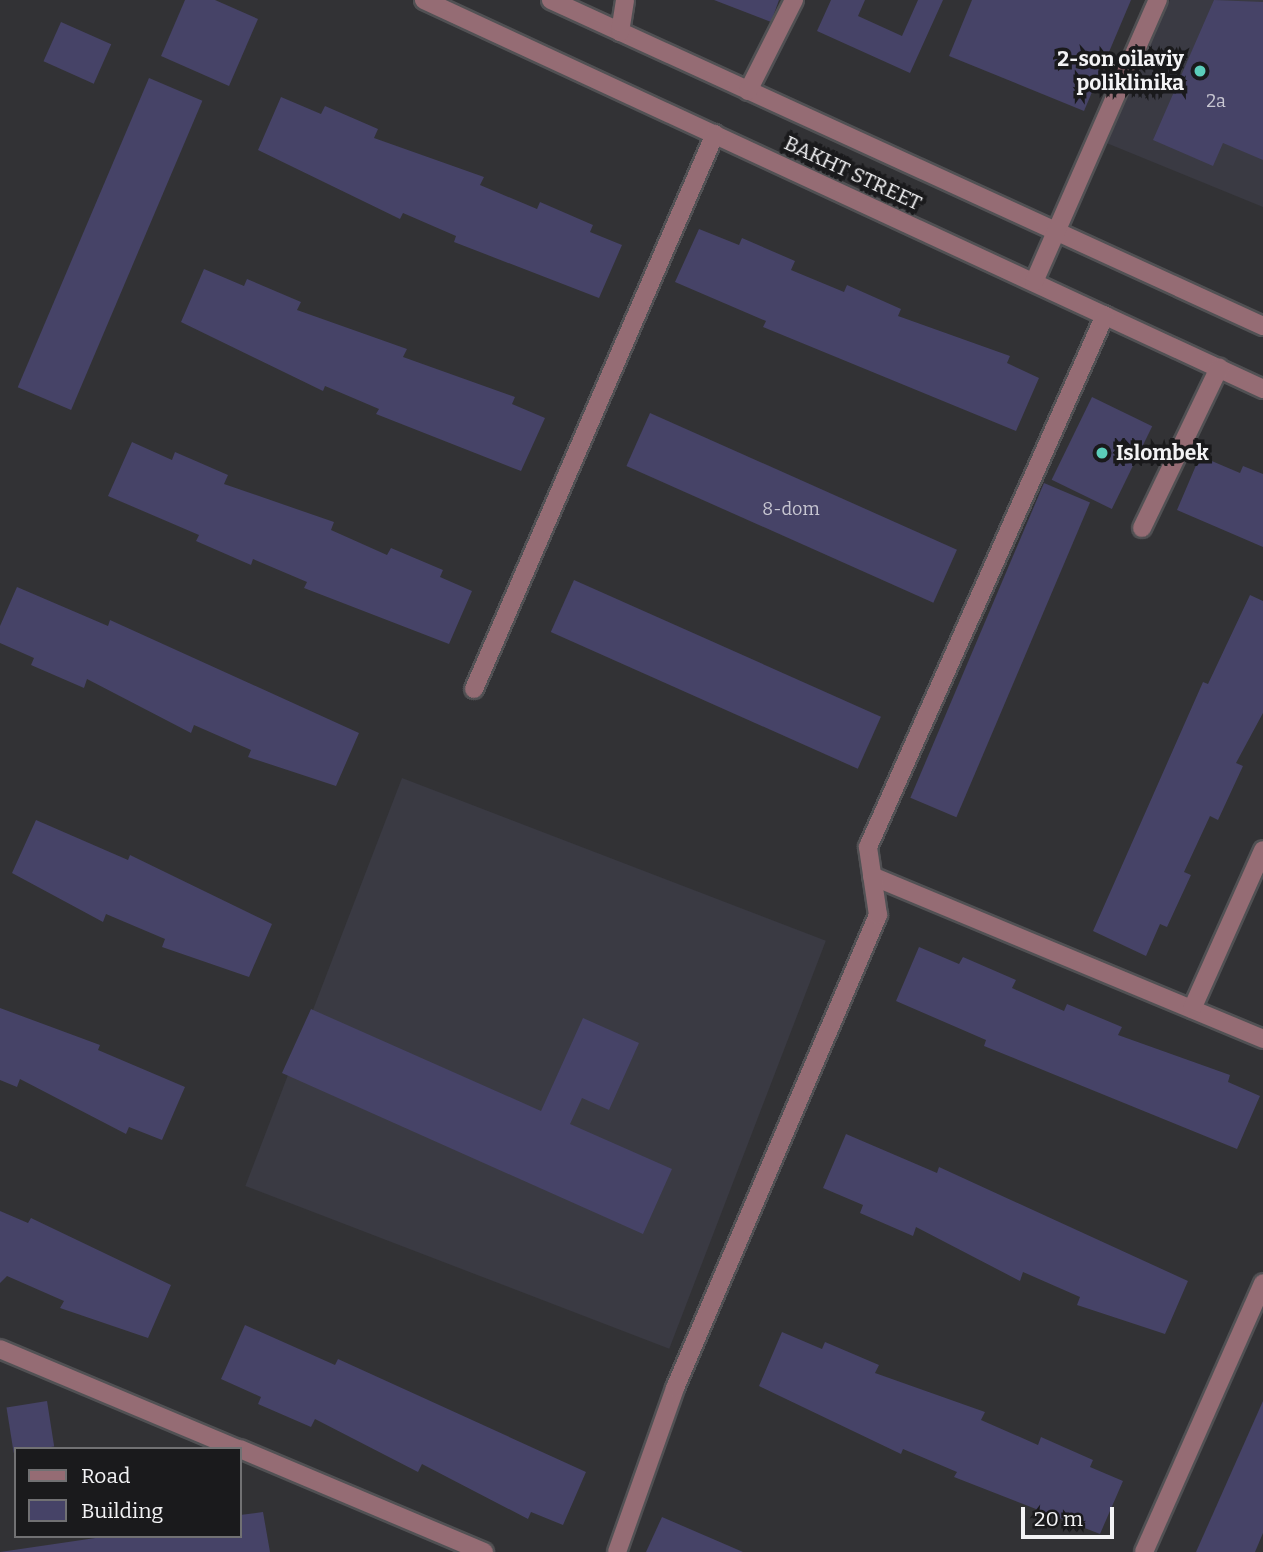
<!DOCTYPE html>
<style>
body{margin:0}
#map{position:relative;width:1263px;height:1552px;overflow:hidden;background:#323235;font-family:Bitter,serif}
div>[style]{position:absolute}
.built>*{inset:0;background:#3a3a43;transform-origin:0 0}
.building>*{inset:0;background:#464367;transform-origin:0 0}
.roads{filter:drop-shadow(2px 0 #515154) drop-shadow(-2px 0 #515154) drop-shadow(0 2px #515154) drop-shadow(0 -2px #515154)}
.minor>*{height:18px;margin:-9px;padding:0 9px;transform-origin:9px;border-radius:9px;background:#956c74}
.dots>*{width:19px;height:19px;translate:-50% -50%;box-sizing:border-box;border:4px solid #1a1a1c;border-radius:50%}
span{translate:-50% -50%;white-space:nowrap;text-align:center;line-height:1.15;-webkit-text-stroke:7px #1a1a1c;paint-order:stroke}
.number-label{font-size:18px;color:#c8c7d2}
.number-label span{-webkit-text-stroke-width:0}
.poi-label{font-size:21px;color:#f3f3f5;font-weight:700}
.right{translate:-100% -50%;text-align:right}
.left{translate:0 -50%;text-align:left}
.street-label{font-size:21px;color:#f3f3f5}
.legend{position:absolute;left:14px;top:1447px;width:228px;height:91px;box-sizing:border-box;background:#1a1a1c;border:2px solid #717173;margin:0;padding:9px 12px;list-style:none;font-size:21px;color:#f3f3f5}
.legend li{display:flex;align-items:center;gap:14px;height:35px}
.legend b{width:35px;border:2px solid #717173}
.scale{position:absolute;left:1021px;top:1507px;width:93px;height:32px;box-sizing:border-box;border:4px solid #f3f3f5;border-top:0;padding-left:9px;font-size:21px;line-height:24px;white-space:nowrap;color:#f3f3f5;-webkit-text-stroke:5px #1a1a1c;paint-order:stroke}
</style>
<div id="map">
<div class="built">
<div style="clip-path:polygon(1170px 0,1263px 0,1263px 207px,1104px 142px)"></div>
<div style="left:402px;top:778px;width:454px;height:437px;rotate:21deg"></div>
</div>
<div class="building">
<div style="clip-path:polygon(185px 0,215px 0,258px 19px,229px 86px,161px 56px)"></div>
<div style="clip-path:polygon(714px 0,779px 0,771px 22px)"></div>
<div style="clip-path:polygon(831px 0,865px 0,858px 16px,902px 36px,918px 0,943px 0,910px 73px,817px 31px)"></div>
<div style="clip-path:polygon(972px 0,1131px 0,1084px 111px,949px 56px)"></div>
<div style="clip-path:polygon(1214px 0,1263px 2px,1263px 160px,1223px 143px,1213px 166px,1153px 140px)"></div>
<div style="left:61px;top:22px;width:55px;height:43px;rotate:24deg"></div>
<div style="left:149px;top:78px;width:58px;height:336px;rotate:23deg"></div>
<div style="clip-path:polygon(281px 97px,321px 114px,325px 106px,378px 129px,374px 138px,484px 177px,480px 185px,537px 209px,540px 202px,593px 225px,590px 232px,622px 245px,599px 298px,454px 242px,456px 236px,403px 213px,400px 219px,258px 150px)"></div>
<div style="clip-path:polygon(699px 229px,739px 245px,742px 238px,795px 261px,791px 270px,844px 292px,847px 285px,901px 309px,898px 316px,1010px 356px,1007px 363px,1039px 378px,1016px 431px,763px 327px,766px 321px,675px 282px)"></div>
<div style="clip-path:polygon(204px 269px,244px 286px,247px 279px,301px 302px,297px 310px,407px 349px,403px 357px,515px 397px,512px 404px,545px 418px,521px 471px,376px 414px,379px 409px,325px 386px,323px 391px,181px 322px)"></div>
<div style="left:1092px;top:397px;width:67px;height:92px;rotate:26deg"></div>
<div style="left:650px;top:413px;width:336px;height:58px;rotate:24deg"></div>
<div style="clip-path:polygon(132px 442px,172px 460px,175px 452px,228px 475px,224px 484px,334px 522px,331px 530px,387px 555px,391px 548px,443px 570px,440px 577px,472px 591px,449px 644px,304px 588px,307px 582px,253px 559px,251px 565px,196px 541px,199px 535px,108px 496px)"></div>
<div style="clip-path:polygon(1200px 456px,1240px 473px,1243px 466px,1263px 474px,1263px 547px,1177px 510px)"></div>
<div style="left:1044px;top:483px;width:50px;height:342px;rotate:23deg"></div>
<div style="left:574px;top:580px;width:336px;height:57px;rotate:24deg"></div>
<div style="clip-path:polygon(17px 587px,108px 626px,110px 620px,359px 733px,336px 786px,248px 757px,251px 750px,194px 725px,191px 733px,87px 679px,84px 688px,31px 665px,34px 658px,0 643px,0 626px)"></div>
<div style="clip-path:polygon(1250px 595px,1263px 601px,1263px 713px,1236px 763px,1243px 766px,1218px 820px,1210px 816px,1184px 872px,1191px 875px,1167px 927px,1160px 924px,1146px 956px,1093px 931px,1203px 682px,1208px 684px)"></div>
<div style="clip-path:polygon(36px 820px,128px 860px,130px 855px,272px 924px,249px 977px,162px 947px,165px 939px,106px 914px,103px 922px,12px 873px)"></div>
<div style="clip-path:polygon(919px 947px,959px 964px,963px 957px,1016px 980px,1012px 988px,1064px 1011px,1067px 1004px,1122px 1027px,1118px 1035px,1230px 1075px,1228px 1082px,1260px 1096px,1237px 1149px,984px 1046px,986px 1040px,896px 1001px)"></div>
<div style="clip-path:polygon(0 1008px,100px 1045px,98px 1050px,185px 1087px,162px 1140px,129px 1127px,126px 1134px,20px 1079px,17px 1087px,0 1080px)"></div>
<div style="clip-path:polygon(311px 1009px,541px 1111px,583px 1018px,639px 1043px,609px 1110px,582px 1098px,570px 1124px,672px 1169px,643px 1234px,282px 1073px)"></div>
<div style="clip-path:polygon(846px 1134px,937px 1173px,939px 1167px,1188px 1281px,1165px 1334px,1077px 1305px,1080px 1297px,1023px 1272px,1020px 1281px,916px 1227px,913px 1236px,860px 1213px,863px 1205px,823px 1188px)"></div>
<div style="clip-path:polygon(0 1211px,28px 1223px,31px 1218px,171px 1285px,148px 1338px,60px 1308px,64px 1301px,7px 1276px,0 1283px)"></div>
<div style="clip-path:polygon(245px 1325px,335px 1365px,338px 1359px,586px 1472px,563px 1525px,531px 1512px,528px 1519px,422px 1464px,418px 1472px,315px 1419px,311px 1427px,258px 1404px,261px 1397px,221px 1379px)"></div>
<div style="clip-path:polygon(782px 1332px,822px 1349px,825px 1342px,879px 1365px,875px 1373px,985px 1412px,981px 1420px,1038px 1445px,1041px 1437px,1093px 1460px,1090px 1467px,1123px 1481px,1100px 1534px,954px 1477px,957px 1472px,903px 1449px,901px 1454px,759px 1386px)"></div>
<div style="left:47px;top:1401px;width:46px;height:41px;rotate:81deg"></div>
<div style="clip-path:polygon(1263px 1401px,1263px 1533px,1255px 1552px,1196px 1552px)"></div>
<div style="clip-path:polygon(263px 1512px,270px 1552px,0 1552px,109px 1536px,240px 1536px,240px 1515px)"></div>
<div style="clip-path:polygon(662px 1517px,743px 1552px,646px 1552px)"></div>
</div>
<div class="roads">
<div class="minor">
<div style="left:424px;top:0;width:925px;rotate:24.87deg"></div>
<div style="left:551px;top:0;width:783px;rotate:24.6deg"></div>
<div style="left:620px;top:32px;width:32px;rotate:-81deg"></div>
<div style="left:748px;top:91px;width:102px;rotate:-63.2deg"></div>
<div style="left:1034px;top:282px;width:308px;rotate:-66.3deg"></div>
<div style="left:1142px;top:528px;width:178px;rotate:-64.3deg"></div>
<div style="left:474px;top:689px;width:605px;rotate:-66.53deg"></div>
<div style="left:872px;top:876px;width:424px;rotate:22.6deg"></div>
<div style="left:1192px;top:1009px;width:174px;rotate:-65.9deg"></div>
<div style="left:0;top:1349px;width:258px;rotate:22.8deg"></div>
<div style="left:240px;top:1449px;width:265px;rotate:22.9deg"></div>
<div style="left:617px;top:1552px;width:174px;rotate:-70.5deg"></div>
<div style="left:675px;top:1388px;width:515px;rotate:-66.77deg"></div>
<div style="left:878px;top:915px;width:69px;rotate:-98.4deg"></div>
<div style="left:868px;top:847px;width:582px;rotate:-65.99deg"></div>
<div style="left:1144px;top:1552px;width:294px;rotate:-66.1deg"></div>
</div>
</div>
<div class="dots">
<div style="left:1200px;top:71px;background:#5bcebb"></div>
<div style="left:1102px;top:453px;background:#5bcebb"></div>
</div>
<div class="number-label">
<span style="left:1216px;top:101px">2a</span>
<span style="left:791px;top:509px">8-dom</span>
</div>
<div class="poi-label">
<span class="right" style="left:1184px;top:71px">2-son oilaviy<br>poliklinika</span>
<span class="left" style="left:1116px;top:453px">Islombek</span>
</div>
<div class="street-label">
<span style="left:853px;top:173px;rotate:25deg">BAKHT STREET</span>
</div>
<ul class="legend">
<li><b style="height:9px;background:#956c74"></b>Road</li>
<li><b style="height:19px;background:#464367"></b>Building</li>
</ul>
<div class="scale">20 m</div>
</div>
